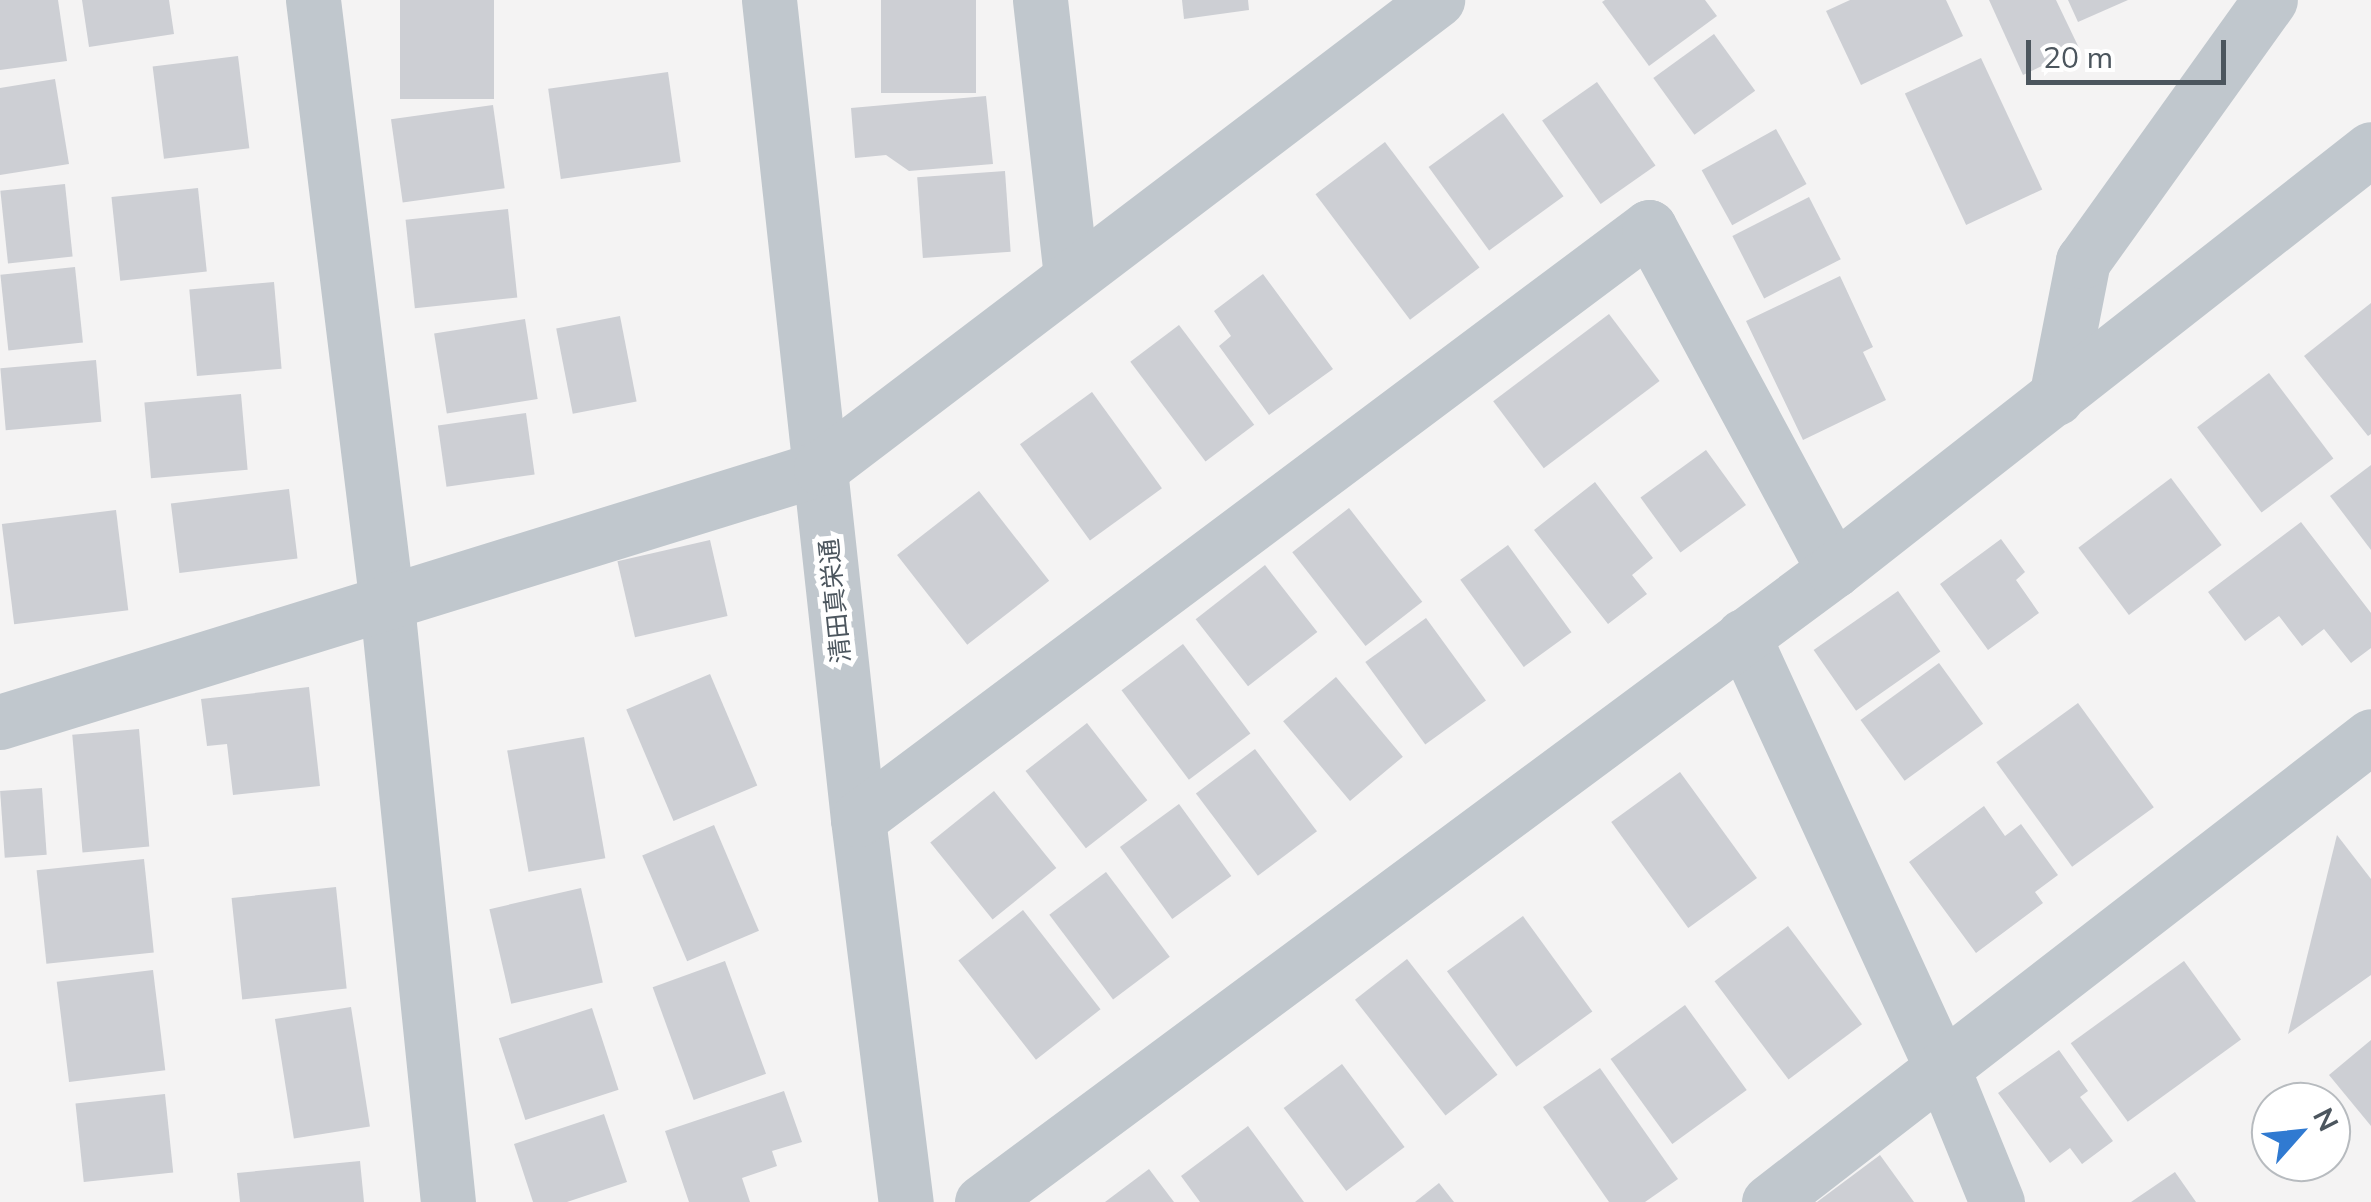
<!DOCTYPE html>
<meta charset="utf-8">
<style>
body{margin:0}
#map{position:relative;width:2371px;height:1202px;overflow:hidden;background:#f4f3f3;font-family:Mulish,"Noto Sans JP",sans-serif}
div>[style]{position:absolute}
.building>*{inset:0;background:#cdcfd4;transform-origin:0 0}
.minor>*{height:55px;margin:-27.5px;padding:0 27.5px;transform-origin:27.5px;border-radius:27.5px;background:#c0c7cd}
span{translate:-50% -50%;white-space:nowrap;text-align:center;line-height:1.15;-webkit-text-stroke:10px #fff;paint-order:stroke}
.street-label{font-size:25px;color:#4c565e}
.north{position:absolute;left:2251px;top:1082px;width:100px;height:100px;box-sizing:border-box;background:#fff;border:2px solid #b7bbbf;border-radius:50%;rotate:63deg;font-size:28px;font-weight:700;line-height:40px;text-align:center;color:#4c565e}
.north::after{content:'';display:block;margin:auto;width:35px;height:45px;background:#307ad1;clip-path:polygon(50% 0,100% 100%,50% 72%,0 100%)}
.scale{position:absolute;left:2026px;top:40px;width:200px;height:45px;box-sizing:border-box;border:5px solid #4c565e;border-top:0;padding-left:12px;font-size:30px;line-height:35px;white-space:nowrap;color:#4c565e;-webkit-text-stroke:8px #fff;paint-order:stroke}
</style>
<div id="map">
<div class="building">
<div style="clip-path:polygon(0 0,58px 0,67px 61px,0 70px)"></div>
<div style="clip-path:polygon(82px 0,169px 0,174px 34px,89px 47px)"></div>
<div style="left:400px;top:0;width:94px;height:99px"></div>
<div style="left:881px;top:0;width:95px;height:93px"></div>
<div style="clip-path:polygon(1182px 0,1248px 0,1249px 10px,1184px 19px)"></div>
<div style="clip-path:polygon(1605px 0,1705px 0,1717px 16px,1649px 66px,1602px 2px)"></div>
<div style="clip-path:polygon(1850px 0,1946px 0,1963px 36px,1861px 85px,1826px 11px)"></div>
<div style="clip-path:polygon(1989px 0,2056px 0,2079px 48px,2023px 75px)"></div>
<div style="clip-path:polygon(2068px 0,2128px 0,2078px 22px)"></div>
<div style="left:1714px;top:34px;width:70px;height:75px;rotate:54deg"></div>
<div style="left:238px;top:56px;width:93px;height:86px;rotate:83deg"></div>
<div style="left:1981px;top:58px;width:145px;height:84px;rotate:65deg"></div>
<div style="left:668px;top:72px;width:91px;height:121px;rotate:82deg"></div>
<div style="clip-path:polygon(55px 79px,69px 164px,0 175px,0 88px)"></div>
<div style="left:1597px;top:82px;width:102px;height:67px;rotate:55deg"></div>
<div style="clip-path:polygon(986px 96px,993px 164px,909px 171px,886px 155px,855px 158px,851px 108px)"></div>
<div style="left:493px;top:105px;width:84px;height:103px;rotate:82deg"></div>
<div style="left:1503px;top:113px;width:103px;height:92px;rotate:54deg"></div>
<div style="left:1776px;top:129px;width:63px;height:85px;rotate:61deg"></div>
<div style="left:1385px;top:142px;width:157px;height:87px;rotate:53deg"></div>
<div style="left:1005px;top:171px;width:81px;height:88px;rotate:86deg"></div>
<div style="left:65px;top:184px;width:73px;height:65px;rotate:84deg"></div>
<div style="left:198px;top:188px;width:84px;height:87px;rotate:84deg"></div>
<div style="left:1809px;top:197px;width:70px;height:86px;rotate:63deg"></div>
<div style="left:508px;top:209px;width:89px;height:103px;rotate:84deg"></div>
<div style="left:75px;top:267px;width:76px;height:75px;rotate:84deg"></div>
<div style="clip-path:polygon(1263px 274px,1333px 369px,1269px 415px,1219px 346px,1231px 336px,1214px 311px)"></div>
<div style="clip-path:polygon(1840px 276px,1873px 347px,1863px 352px,1886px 400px,1803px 440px,1746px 321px)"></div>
<div style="left:274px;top:282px;width:87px;height:85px;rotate:85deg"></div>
<div style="clip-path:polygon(2371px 303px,2371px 434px,2368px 436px,2304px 356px)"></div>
<div style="left:1609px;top:314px;width:84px;height:145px;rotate:53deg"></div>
<div style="left:620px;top:316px;width:87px;height:65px;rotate:79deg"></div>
<div style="left:525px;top:319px;width:81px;height:92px;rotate:81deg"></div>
<div style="left:1179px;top:325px;width:125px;height:61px;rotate:53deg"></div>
<div style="left:96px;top:360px;width:62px;height:96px;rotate:85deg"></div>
<div style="left:2269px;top:373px;width:107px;height:90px;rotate:53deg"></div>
<div style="left:1092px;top:392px;width:119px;height:89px;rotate:54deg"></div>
<div style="left:241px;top:394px;width:76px;height:97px;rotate:85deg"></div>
<div style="left:526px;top:413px;width:62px;height:89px;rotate:82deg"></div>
<div style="left:1706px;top:450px;width:68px;height:81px;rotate:54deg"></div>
<div style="clip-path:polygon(2371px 465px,2371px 550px,2330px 496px)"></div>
<div style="left:2171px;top:478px;width:84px;height:116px;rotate:53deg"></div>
<div style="clip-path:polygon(1595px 482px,1653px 558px,1632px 575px,1647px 594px,1608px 624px,1534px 530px)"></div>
<div style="left:289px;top:489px;width:70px;height:119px;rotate:83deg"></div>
<div style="left:979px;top:491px;width:114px;height:104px;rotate:52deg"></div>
<div style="left:1349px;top:508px;width:119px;height:72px;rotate:52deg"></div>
<div style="left:116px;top:510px;width:101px;height:115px;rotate:83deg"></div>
<div style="clip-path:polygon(2301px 522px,2371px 613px,2371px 648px,2351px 663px,2324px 629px,2302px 646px,2279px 616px,2245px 641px,2208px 592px)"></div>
<div style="clip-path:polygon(2001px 539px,2025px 572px,2016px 580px,2039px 613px,1988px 650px,1940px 584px)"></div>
<div style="left:710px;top:540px;width:78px;height:95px;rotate:77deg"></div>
<div style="left:1508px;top:545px;width:108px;height:59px;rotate:54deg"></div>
<div style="left:1265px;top:565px;width:85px;height:88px;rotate:52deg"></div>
<div style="left:1898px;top:591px;width:74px;height:103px;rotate:55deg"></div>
<div style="left:1426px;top:618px;width:102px;height:75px;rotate:54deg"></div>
<div style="left:1183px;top:644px;width:112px;height:77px;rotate:53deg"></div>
<div style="left:1939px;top:663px;width:75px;height:97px;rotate:54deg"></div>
<div style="left:710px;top:674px;width:121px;height:91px;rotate:67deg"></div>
<div style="left:1336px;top:677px;width:104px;height:69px;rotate:50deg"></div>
<div style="clip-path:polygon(309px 687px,320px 786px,233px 795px,227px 744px,207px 746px,201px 699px)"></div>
<div style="left:2078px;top:703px;width:129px;height:101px;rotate:54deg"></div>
<div style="left:1087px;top:723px;width:98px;height:78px;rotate:52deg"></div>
<div style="left:139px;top:729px;width:118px;height:67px;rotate:85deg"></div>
<div style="left:584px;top:737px;width:123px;height:78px;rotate:80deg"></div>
<div style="left:1255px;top:749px;width:103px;height:74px;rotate:53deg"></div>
<div style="left:1680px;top:772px;width:131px;height:85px;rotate:54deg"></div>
<div style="left:42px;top:788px;width:67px;height:42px;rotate:86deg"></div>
<div style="left:994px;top:791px;width:99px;height:82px;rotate:51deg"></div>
<div style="left:1179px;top:804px;width:89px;height:73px;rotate:54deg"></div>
<div style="clip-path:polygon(1984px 806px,2005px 836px,2021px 824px,2058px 875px,2035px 892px,2043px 903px,1976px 953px,1909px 862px)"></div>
<div style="left:714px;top:825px;width:115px;height:78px;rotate:67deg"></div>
<div style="clip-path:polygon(2337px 835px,2371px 879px,2371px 975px,2288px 1034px)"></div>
<div style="left:144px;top:859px;width:94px;height:108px;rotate:84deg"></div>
<div style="left:1106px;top:872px;width:106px;height:71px;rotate:53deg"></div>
<div style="left:336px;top:887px;width:102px;height:105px;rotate:84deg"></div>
<div style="left:581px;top:888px;width:97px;height:94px;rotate:77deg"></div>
<div style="left:1023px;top:910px;width:126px;height:82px;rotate:52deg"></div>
<div style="left:1523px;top:916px;width:118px;height:94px;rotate:54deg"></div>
<div style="left:1788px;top:926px;width:123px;height:92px;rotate:53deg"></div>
<div style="left:1407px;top:959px;width:147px;height:66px;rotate:52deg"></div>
<div style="left:725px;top:961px;width:120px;height:77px;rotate:70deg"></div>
<div style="left:2184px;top:961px;width:97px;height:140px;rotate:54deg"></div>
<div style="left:153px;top:970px;width:101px;height:97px;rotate:83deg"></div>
<div style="left:1685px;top:1005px;width:105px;height:92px;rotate:54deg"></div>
<div style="left:351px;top:1007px;width:121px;height:77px;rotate:81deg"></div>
<div style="left:592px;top:1008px;width:86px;height:98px;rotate:72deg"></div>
<div style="clip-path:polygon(2371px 1040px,2371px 1126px,2329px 1075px)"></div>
<div style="clip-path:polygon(2059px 1050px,2088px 1091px,2080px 1097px,2113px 1141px,2082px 1164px,2070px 1148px,2050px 1163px,1998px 1093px)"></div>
<div style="left:1342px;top:1064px;width:104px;height:73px;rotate:53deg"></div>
<div style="clip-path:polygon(1600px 1068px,1678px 1179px,1645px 1202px,1609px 1202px,1543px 1107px)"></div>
<div style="clip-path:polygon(784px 1091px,802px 1142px,772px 1151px,777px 1166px,742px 1178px,750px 1202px,689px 1202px,665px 1131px)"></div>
<div style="left:165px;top:1094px;width:79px;height:90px;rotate:84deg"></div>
<div style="clip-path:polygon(604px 1114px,627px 1182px,567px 1202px,533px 1202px,514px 1144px)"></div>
<div style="clip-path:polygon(1248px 1126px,1304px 1202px,1200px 1202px,1181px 1176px)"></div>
<div style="clip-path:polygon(1880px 1155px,1914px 1202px,1817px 1202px)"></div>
<div style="clip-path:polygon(360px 1161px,364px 1202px,240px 1202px,237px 1173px)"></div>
<div style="clip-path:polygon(1149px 1169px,1174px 1202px,1105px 1202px)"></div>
<div style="clip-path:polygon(2175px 1172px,2196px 1202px,2131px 1202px)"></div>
<div style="clip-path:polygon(1439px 1183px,1454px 1202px,1415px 1202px)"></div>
</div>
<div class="minor">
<div style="left:313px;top:0;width:610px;rotate:83.03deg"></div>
<div style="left:387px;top:605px;width:600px;rotate:84.17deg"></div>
<div style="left:769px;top:0;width:824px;rotate:83.8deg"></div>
<div style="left:858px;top:819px;width:386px;rotate:82.9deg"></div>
<div style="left:1040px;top:0;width:277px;rotate:83.6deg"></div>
<div style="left:2056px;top:398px;width:140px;rotate:-78.9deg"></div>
<div style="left:2083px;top:261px;width:321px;rotate:-54.4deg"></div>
<div style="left:1743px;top:636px;width:478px;rotate:65.3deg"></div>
<div style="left:1943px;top:1070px;width:143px;rotate:67.8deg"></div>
<div style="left:0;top:722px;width:859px;rotate:-17.19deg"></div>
<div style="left:821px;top:468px;width:774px;rotate:-37.23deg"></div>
<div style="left:858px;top:819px;width:988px;rotate:-36.81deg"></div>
<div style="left:1649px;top:227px;width:390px;rotate:61.7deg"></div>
<div style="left:982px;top:1202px;width:1061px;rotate:-36.57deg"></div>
<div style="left:1834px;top:570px;width:682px;rotate:-38.1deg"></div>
<div style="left:1769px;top:1202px;width:761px;rotate:-37.74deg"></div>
</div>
<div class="street-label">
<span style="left:835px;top:601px;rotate:-96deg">清田真栄通</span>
</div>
<div class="north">N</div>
<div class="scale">20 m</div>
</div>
